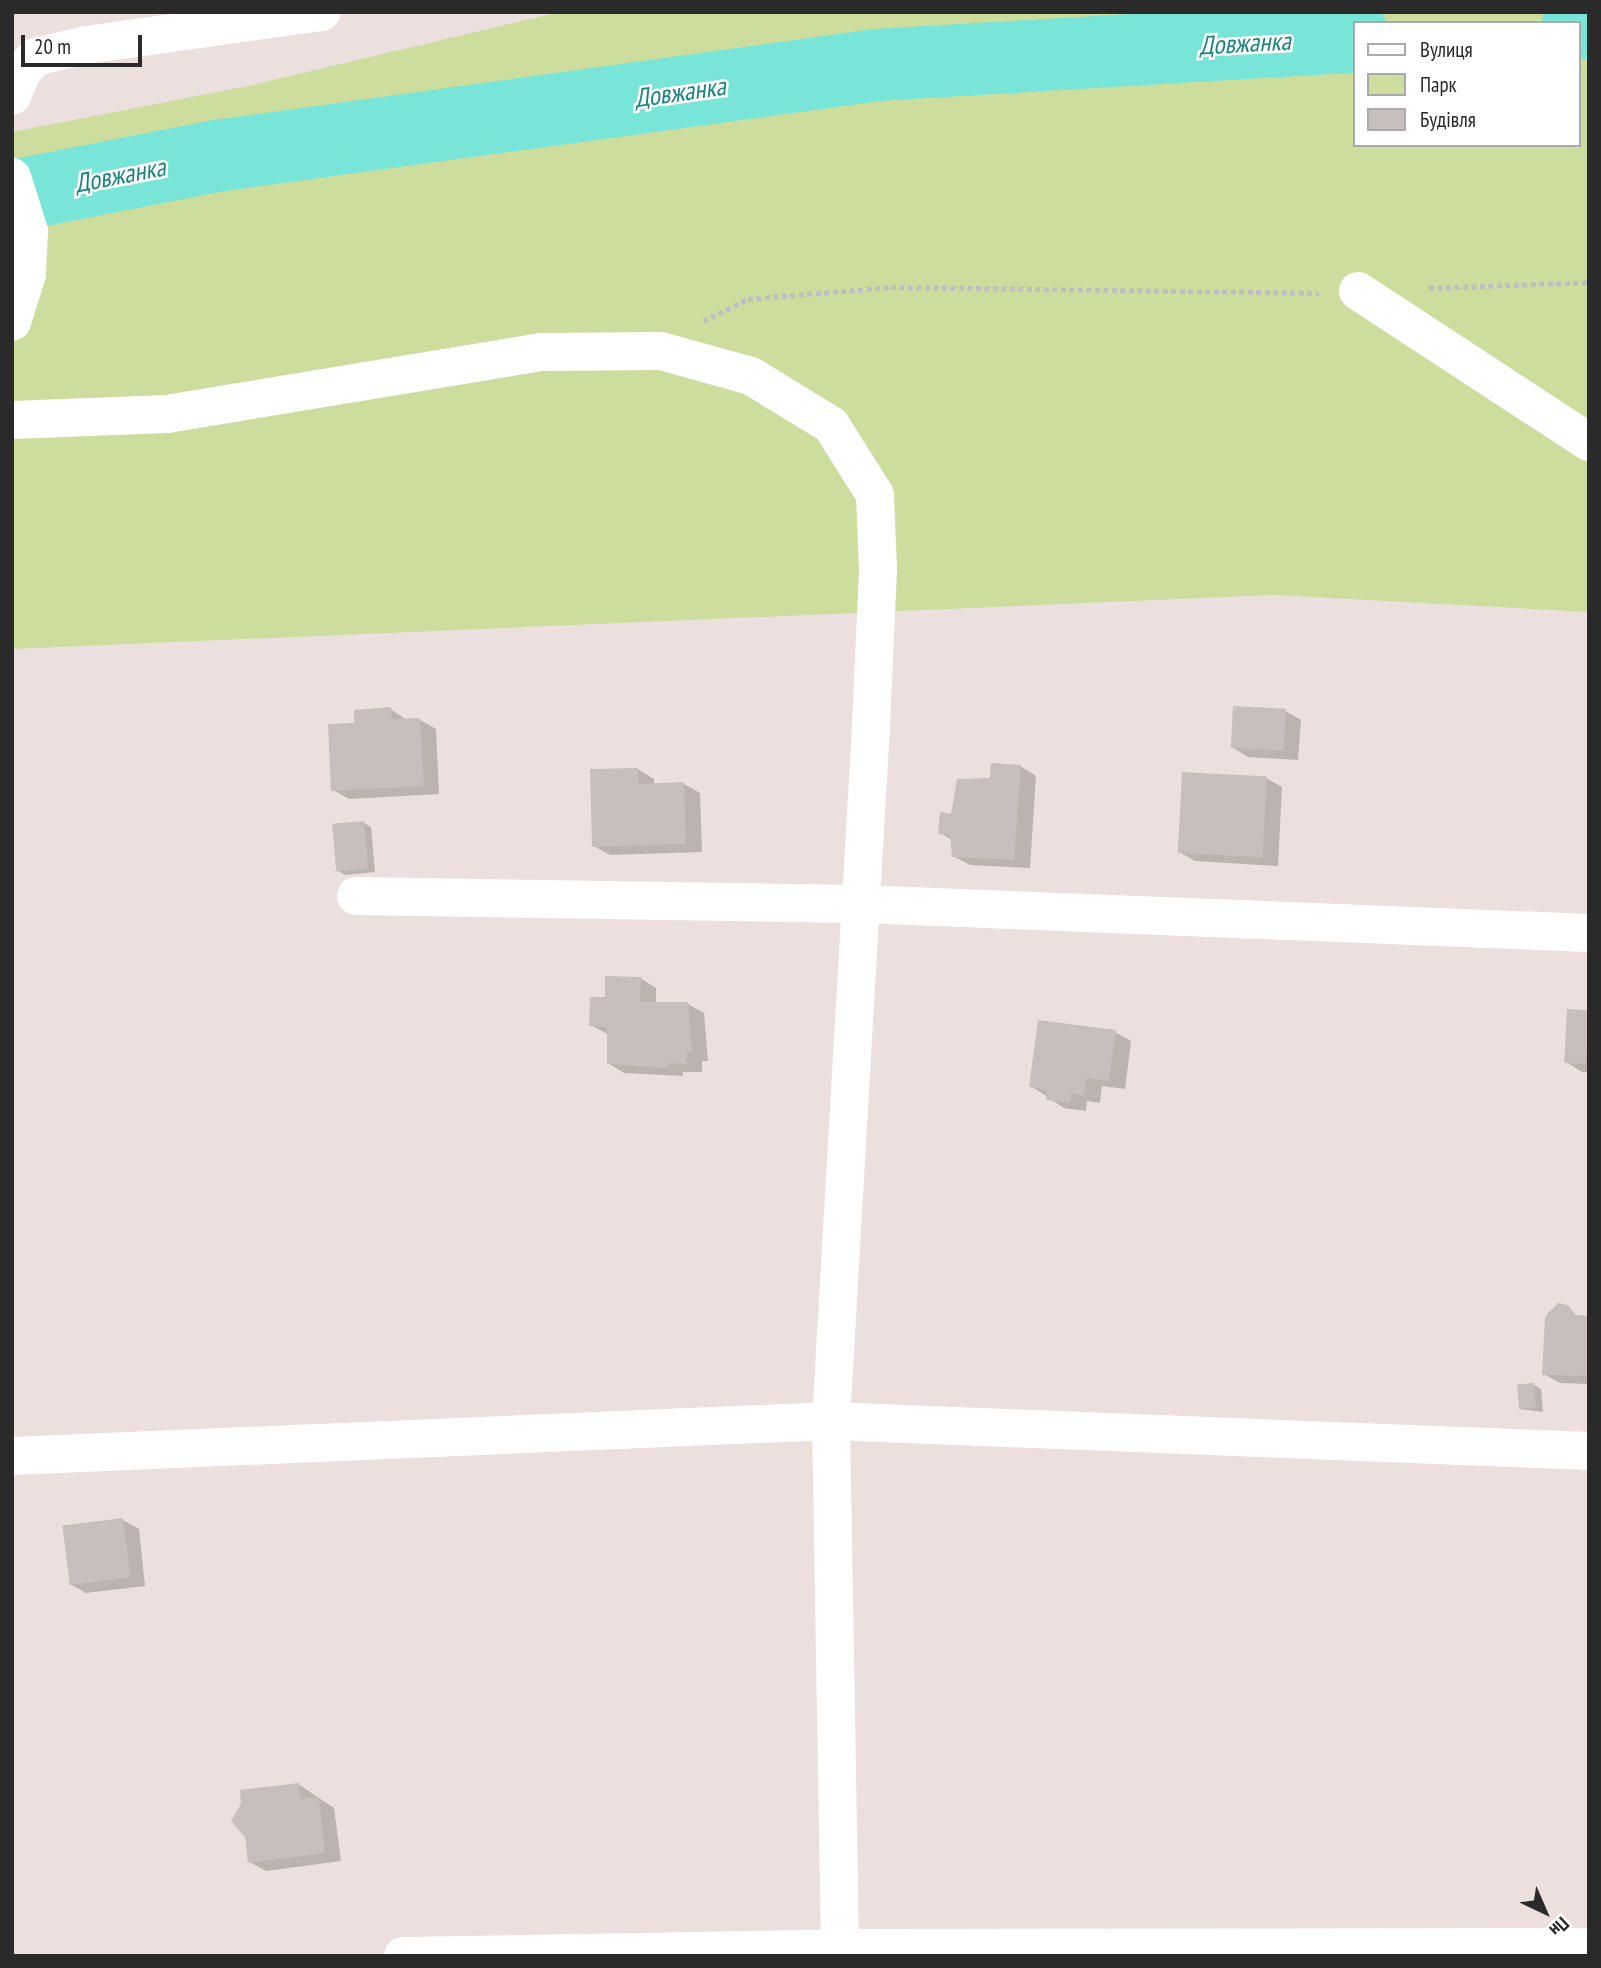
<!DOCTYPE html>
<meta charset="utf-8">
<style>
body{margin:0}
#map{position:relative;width:1601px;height:1968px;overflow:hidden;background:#ebe0dd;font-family:"PT Sans Narrow",sans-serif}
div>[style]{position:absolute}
.green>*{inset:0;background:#ccdd9e}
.shadow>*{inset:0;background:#0003}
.river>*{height:72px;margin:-36px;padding:0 36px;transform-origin:36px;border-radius:36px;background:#78e5d8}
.building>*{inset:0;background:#c7bebd;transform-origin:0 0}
.path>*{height:4.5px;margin-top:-2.25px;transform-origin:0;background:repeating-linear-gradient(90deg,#bfbfbf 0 5px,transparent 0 8.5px)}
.street>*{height:38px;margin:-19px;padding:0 19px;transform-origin:19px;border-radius:19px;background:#fff}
span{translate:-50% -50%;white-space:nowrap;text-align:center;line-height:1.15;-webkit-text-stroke:5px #fff;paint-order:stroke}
.water-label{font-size:26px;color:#178480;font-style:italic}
.frame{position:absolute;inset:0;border:14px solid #2a2a2a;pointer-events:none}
.legend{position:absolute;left:1353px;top:21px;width:228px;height:126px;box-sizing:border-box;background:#fff;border:2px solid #aaa;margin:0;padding:9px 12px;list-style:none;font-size:21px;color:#2a2a2a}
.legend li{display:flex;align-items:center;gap:14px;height:35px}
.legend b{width:35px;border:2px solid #aaa}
.north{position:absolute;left:1510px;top:1877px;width:70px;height:70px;-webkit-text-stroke:5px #fff;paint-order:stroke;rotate:136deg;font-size:19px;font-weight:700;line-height:28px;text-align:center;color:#2a2a2a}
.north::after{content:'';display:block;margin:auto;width:24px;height:32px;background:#2a2a2a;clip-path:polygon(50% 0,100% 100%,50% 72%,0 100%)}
.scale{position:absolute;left:21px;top:35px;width:121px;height:32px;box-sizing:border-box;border:4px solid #2a2a2a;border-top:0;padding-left:9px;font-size:21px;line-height:24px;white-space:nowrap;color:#2a2a2a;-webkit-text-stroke:5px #fff;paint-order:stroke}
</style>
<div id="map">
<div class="green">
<div style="clip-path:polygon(evenodd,559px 12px,1589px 12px,1589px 612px,1274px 595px,12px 649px,12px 132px,248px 86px,559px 12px,1354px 23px,1578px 23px,1578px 145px,1354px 145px,1354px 23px)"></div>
</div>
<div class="shadow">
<div style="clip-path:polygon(390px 709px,407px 720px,420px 720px,436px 729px,439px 794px,349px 799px,333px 790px,356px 725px)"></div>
<div style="clip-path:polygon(1285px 711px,1301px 720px,1298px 760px,1248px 757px,1232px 747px)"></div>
<div style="clip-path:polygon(1020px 766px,1036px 776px,1030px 868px,970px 865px,953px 856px,952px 840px,940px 833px,953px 816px,992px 779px)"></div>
<div style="clip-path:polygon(638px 769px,654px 779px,654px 785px,684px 784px,700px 793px,702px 852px,610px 855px,594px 846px)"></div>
<div style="clip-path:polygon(1266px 778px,1282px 787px,1278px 866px,1195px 861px,1179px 852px)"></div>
<div style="clip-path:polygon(364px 823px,371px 827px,375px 872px,345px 875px,338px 871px)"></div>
<div style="clip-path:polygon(640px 978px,656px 988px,656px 1003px,688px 1004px,704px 1013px,708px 1061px,702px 1061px,702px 1072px,683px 1072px,683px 1076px,624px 1073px,608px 1063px,609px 1035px,591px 1025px,607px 999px)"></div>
<div style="clip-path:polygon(1589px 1011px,1589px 1072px,1582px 1072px,1566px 1062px)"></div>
<div style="clip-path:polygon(1115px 1032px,1131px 1041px,1125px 1089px,1102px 1086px,1100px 1103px,1087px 1101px,1086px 1111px,1064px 1108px,1031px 1086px)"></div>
<div style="clip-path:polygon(1558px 1305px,1578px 1317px,1589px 1318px,1589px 1384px,1560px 1383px,1544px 1374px,1548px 1313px)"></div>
<div style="clip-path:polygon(1533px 1384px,1541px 1389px,1543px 1412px,1521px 1409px)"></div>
<div style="clip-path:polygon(123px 1520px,139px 1529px,145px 1586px,86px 1593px,70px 1584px)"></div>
<div style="clip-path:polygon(298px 1784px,334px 1808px,341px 1861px,266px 1871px,250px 1862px)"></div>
</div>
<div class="river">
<div style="left:1578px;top:23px;width:11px"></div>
<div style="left:12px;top:196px;width:208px;rotate:-11.1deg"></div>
<div style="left:216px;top:156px;width:667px;rotate:-7.84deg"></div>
<div style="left:877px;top:65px;width:478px;rotate:-3.4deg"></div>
</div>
<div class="building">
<div style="left:1233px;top:706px;width:53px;height:42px;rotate:3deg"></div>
<div style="clip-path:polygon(391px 707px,392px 719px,420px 718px,424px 786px,331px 791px,328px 724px,354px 723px,354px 710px)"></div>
<div style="clip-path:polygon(991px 763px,1021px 765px,1014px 860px,952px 857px,950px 835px,938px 834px,940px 812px,951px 814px,957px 779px,990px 778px)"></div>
<div style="clip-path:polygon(638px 768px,639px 784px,684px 782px,686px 844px,592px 847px,590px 769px)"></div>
<div style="left:1182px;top:772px;width:85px;height:81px;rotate:3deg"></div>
<div style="left:364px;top:821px;width:48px;height:32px;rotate:85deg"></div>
<div style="clip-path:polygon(605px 976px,641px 977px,640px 1002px,688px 1002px,692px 1052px,687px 1052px,686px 1064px,667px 1063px,668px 1068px,607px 1064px,607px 1027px,589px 1026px,590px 997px,605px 997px)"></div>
<div style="left:1567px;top:1009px;width:22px;height:54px;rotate:3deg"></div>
<div style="clip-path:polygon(1038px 1020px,1116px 1030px,1109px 1081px,1086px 1078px,1084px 1095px,1071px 1093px,1070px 1103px,1046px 1100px,1047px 1090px,1029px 1087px)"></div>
<div style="clip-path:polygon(1558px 1303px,1568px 1305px,1576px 1315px,1589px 1316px,1589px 1376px,1542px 1375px,1545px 1317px)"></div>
<div style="left:1534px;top:1383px;width:25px;height:17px;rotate:85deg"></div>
<div style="left:123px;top:1518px;width:60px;height:61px;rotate:83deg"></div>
<div style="clip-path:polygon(299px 1783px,301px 1799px,319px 1797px,325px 1853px,248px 1863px,245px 1837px,231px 1821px,241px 1804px,240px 1790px)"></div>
</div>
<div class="path">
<div style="left:1429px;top:288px;width:160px;rotate:-2.1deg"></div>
<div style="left:703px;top:321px;width:50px;rotate:-26.1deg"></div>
<div style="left:748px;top:299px;width:144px;rotate:-4.8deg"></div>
<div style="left:891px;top:287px;width:428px;rotate:0.8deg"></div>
</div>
<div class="street">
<div style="left:12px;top:96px;width:26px;rotate:-67deg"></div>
<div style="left:22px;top:72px;width:20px;rotate:-49deg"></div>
<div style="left:35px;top:57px;width:52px;rotate:-13.2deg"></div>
<div style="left:86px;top:45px;width:238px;rotate:-8deg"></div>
<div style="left:12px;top:177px;width:57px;rotate:72.5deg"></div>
<div style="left:29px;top:231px;width:43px;rotate:92.7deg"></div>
<div style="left:27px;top:274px;width:50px;rotate:107.4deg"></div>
<div style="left:1358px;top:291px;width:276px;rotate:33.2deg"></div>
<div style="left:12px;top:420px;width:155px;rotate:-2.2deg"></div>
<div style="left:167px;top:414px;width:379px;rotate:-9.4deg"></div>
<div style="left:541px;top:352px;width:120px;rotate:-0.5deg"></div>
<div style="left:661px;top:351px;width:93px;rotate:15.5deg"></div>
<div style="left:751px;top:376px;width:94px;rotate:31.5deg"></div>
<div style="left:831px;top:425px;width:83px;rotate:57.8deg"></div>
<div style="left:875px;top:495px;width:75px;rotate:87.7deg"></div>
<div style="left:878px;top:570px;width:157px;rotate:92.6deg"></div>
<div style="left:871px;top:727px;width:695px;rotate:93.3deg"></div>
<div style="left:831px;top:1421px;width:527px;rotate:89.02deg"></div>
<div style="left:356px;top:896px;width:503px;rotate:0.91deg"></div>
<div style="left:859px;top:904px;width:731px;rotate:2.27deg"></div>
<div style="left:12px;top:1456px;width:820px;rotate:-2.45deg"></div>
<div style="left:831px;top:1421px;width:759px;rotate:2.27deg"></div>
<div style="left:403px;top:1956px;width:437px;rotate:-1deg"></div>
<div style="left:840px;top:1948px;width:749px;rotate:-0.08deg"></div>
</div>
<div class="water-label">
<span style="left:1245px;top:43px;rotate:-3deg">Довжанка</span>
<span style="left:680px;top:92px;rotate:-8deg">Довжанка</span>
<span style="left:120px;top:175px;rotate:-11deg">Довжанка</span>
</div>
<div class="frame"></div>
<ul class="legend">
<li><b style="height:9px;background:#fff"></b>Вулиця</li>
<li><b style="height:19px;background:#ccdd9e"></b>Парк</li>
<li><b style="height:19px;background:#c7bebd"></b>Будівля</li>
</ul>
<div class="north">Пн</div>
<div class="scale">20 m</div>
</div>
